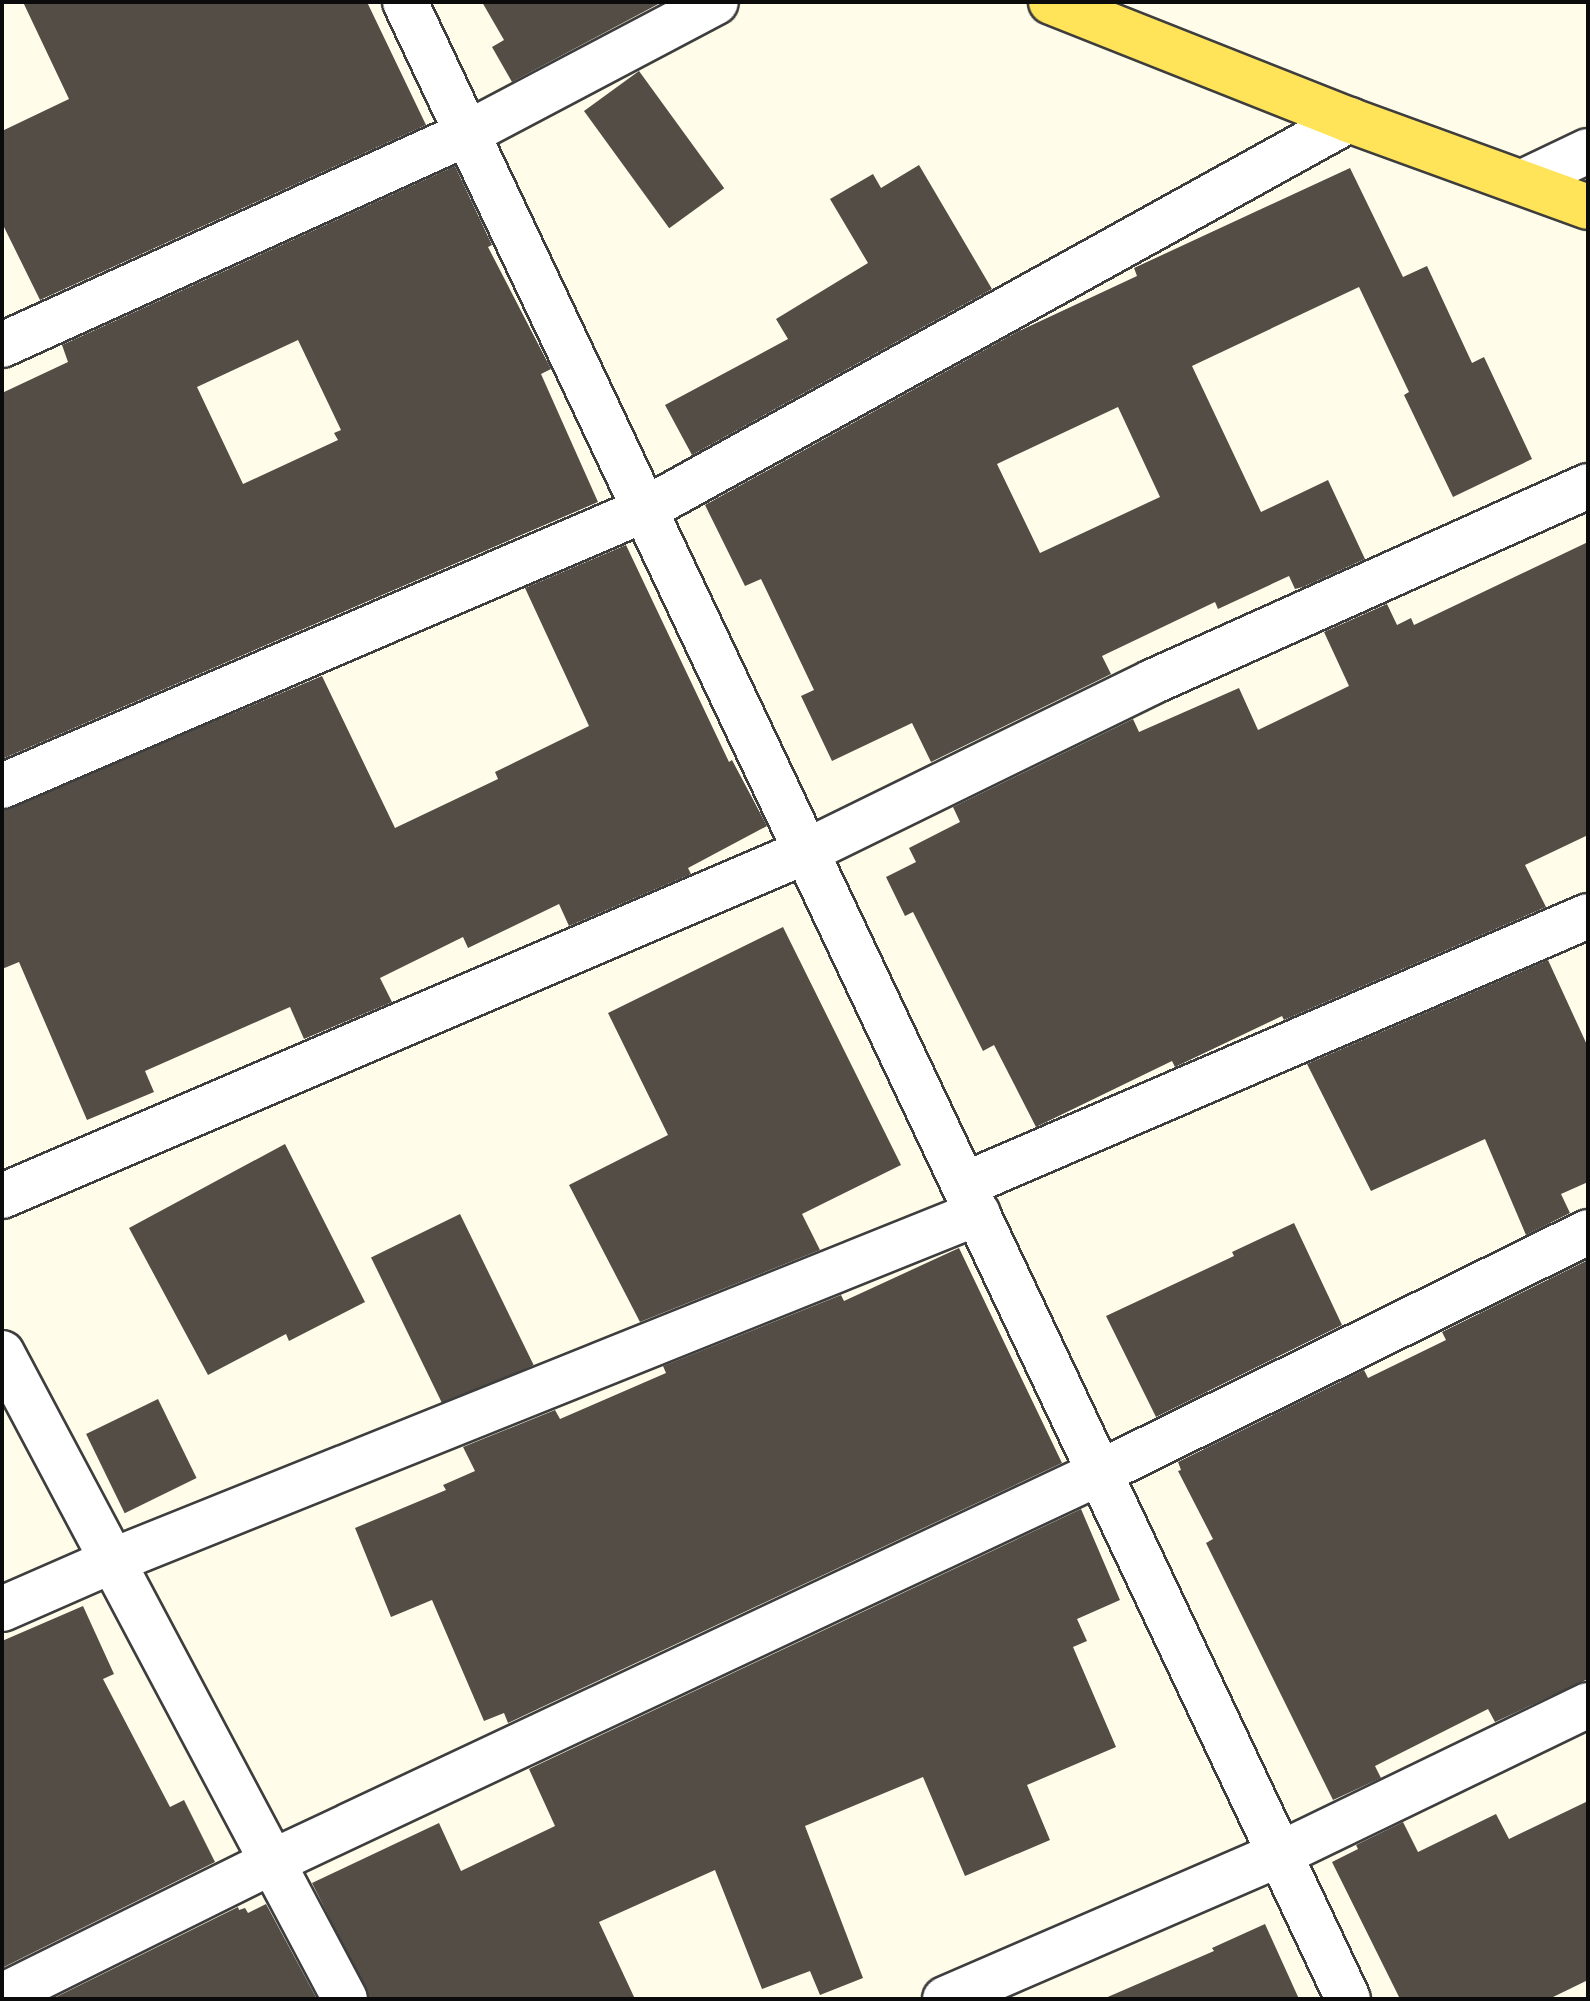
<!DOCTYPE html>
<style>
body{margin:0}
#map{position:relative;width:1590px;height:2001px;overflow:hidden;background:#fffce9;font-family:Literata,serif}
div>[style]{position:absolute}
.building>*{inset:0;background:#544d46;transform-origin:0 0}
.roads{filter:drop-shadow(2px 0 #3e3e3e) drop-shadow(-2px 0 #3e3e3e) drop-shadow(0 2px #3e3e3e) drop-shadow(0 -2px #3e3e3e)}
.minor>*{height:44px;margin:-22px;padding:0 22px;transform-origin:22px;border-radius:22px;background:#fff}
.major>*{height:44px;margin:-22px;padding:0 22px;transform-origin:22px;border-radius:22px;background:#ffe459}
span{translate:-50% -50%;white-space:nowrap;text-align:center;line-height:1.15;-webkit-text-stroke:8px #fff;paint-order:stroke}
.frame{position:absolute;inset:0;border:4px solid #0b0b0b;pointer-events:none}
</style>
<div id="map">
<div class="building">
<div style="clip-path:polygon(23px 2px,367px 2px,426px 125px,40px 300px,2px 223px,2px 131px,69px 99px)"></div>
<div style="clip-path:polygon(482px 2px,662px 2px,512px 82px,492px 47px,504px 40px)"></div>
<div style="left:639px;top:71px;width:145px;height:68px;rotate:54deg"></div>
<div style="clip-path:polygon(919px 165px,992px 289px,692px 455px,665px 405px,788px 339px,776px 319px,868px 263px,830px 199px,873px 174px,881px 188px)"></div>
<div style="clip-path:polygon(evenodd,455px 166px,492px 245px,488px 247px,551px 369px,541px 374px,598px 502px,2px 759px,2px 393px,68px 362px,62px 345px,455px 166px,298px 340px,341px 430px,334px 433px,338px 440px,243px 484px,197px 387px,298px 340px)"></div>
<div style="clip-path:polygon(evenodd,1350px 168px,1403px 277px,1427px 266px,1472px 363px,1484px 357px,1532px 459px,1453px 497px,1404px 395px,1409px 392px,1359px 287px,1192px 366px,1261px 512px,1328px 480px,1365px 559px,1303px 587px,1295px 589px,1289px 576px,1218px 609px,1215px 602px,1102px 656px,1111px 674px,931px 762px,912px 723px,832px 761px,801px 696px,814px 690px,761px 579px,745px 586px,705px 505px,1017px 332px,1137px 276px,1134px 268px,1350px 168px,1118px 407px,1160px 497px,1040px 553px,997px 464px,1118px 407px)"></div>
<div style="clip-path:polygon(1588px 542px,1588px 835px,1525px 865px,1546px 907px,1284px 1020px,1282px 1016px,1175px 1067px,1172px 1061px,1036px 1127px,994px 1045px,983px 1051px,913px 912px,905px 916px,886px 877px,916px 862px,909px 848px,960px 822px,953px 807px,1133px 719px,1139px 732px,1239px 688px,1258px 730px,1349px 686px,1324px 632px,1387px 604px,1397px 625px,1411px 618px,1414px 625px)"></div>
<div style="clip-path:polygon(626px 545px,729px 762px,732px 760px,767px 826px,688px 868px,691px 874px,569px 926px,559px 904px,468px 948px,463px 937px,380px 978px,392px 1002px,304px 1039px,290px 1007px,145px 1071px,154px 1092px,87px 1120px,19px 962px,2px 969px,2px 810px,322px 676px,395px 828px,498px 779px,495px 772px,589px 726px,525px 588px)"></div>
<div style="clip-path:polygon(783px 927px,901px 1165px,802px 1214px,820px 1250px,640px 1322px,569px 1185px,668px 1135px,608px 1013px)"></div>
<div style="clip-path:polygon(1548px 960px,1588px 1047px,1588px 1182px,1561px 1194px,1570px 1213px,1526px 1235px,1485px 1139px,1371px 1191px,1307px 1064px)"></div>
<div style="clip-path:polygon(285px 1144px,365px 1302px,289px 1341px,286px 1334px,208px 1375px,129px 1228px)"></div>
<div style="left:460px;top:1214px;width:168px;height:99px;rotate:64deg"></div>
<div style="clip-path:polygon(1294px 1223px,1342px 1325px,1156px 1417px,1106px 1316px,1234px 1256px,1232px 1252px)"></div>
<div style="clip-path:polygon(959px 1248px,1062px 1463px,508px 1723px,504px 1713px,484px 1721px,432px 1600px,391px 1617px,355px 1528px,446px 1490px,443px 1485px,475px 1471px,463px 1447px,555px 1410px,560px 1419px,666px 1373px,663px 1366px,841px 1295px,844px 1301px)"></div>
<div style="clip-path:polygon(1588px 1260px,1588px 1679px,1495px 1722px,1488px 1709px,1375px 1766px,1381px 1778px,1333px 1800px,1206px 1543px,1213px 1539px,1178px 1471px,1181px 1470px,1178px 1462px,1364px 1370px,1368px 1378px,1446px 1340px,1442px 1332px)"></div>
<div style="left:158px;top:1399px;width:88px;height:80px;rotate:64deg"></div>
<div style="clip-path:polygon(1081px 1509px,1120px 1600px,1077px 1619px,1087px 1641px,1073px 1647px,1116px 1747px,1027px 1785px,1050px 1840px,965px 1876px,923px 1777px,805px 1826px,863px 1978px,820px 1995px,810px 1971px,762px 1989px,715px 1870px,599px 1922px,635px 1999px,370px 1999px,312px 1883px,439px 1823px,461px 1871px,555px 1826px,529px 1769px)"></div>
<div style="clip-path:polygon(83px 1606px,114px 1674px,103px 1679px,170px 1807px,184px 1800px,215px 1862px,2px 1968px,2px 1641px)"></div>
<div style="clip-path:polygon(1588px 1801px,1588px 1980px,1549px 1999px,1400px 1999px,1332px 1862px,1358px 1849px,1356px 1845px,1403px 1822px,1418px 1852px,1496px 1814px,1509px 1839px)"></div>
<div style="clip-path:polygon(266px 1904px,317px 1999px,52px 1999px,238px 1907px,239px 1910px,245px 1908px,248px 1913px)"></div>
<div style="clip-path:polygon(1265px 1924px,1299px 1999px,1103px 1999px,1214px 1951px,1212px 1948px)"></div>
</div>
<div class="roads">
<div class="minor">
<div style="left:405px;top:2px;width:2208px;rotate:64.72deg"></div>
<div style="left:1523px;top:182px;width:72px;rotate:-25.5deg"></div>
<div style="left:2px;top:345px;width:512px;rotate:-24.46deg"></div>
<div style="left:468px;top:133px;width:280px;rotate:-27.8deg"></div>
<div style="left:2px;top:786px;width:699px;rotate:-23.26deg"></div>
<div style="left:644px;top:510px;width:806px;rotate:-28.95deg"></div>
<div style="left:966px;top:1184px;width:677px;rotate:-23.31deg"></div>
<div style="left:2px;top:1196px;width:876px;rotate:-23.2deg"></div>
<div style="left:807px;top:851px;width:384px;rotate:-26.1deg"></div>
<div style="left:1152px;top:682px;width:478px;rotate:-24.2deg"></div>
<div style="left:2px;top:1353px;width:731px;rotate:62.03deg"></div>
<div style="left:2px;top:1609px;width:120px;rotate:-23.6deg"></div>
<div style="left:112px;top:1561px;width:933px;rotate:-21.89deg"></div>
<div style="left:2px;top:1996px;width:301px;rotate:-26.4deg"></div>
<div style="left:272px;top:1862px;width:916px;rotate:-25.19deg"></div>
<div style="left:1101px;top:1472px;width:543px;rotate:-26.23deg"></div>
<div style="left:945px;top:1999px;width:367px;rotate:-23.4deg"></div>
<div style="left:1282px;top:1853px;width:340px;rotate:-25.8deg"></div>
</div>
<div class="major">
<div style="left:1051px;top:2px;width:321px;rotate:21.6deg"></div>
<div style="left:1349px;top:120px;width:254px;rotate:20deg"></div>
</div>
</div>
<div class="frame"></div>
</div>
